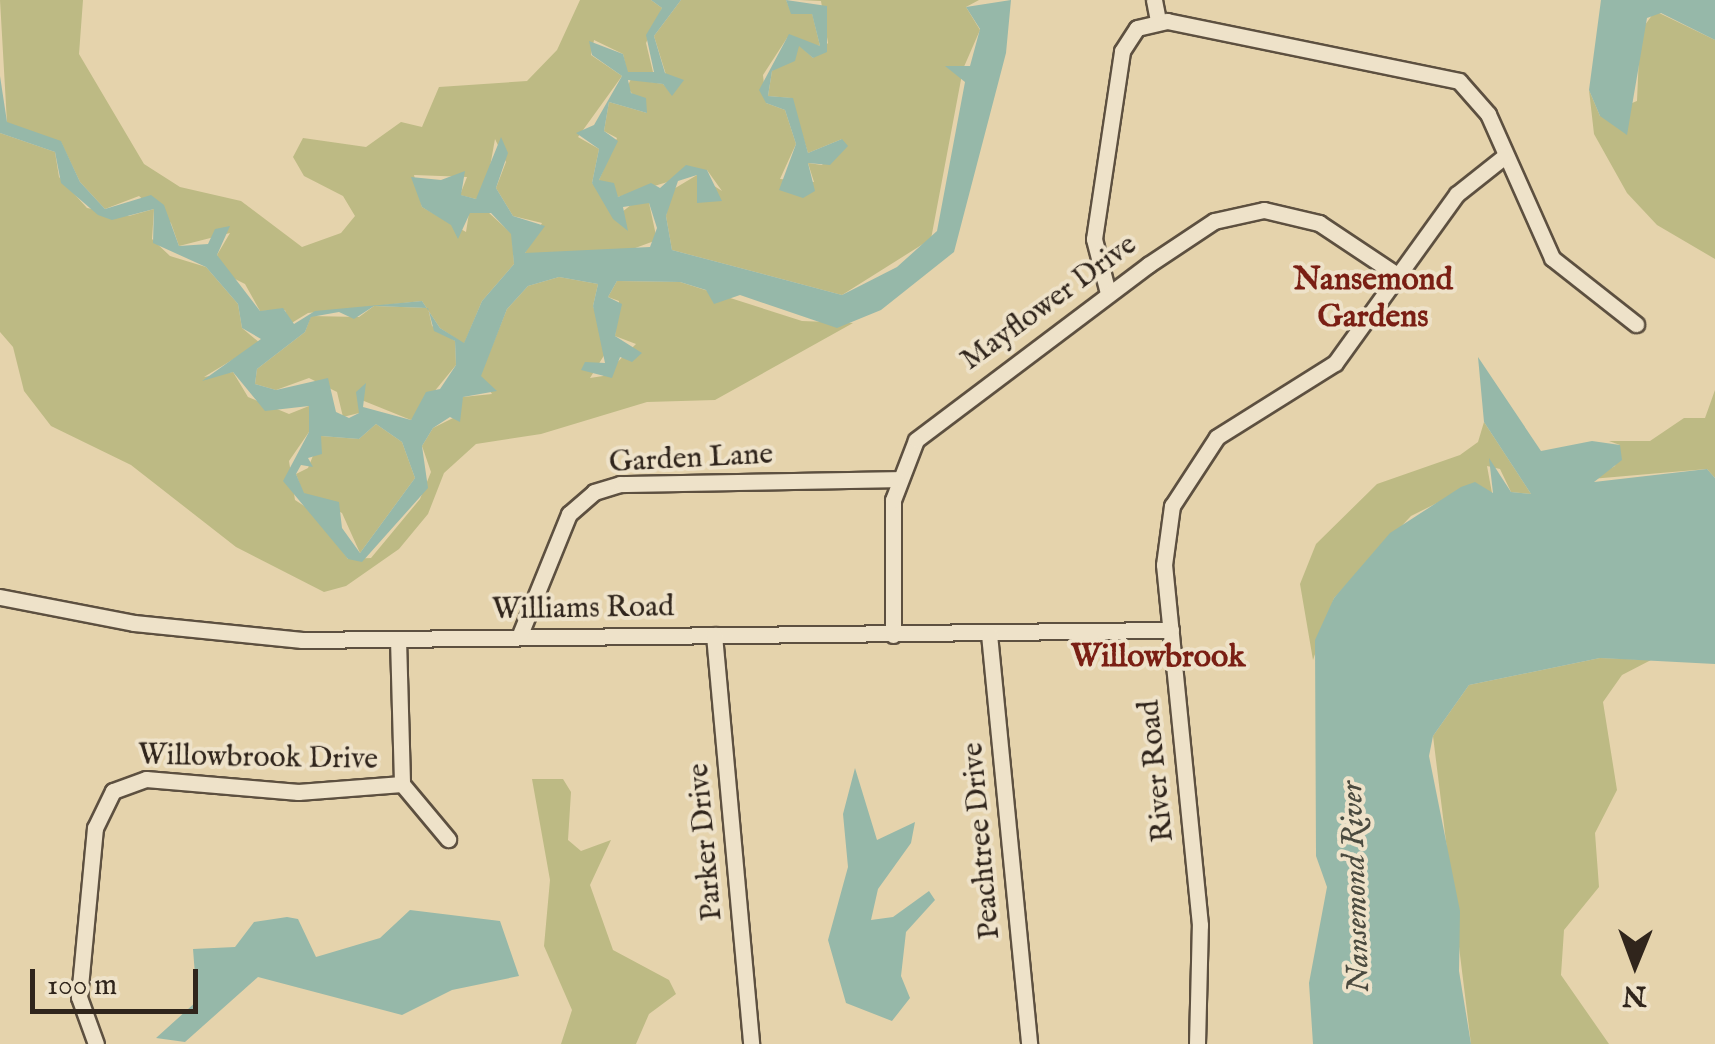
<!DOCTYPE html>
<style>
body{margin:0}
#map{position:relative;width:1715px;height:1044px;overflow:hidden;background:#e5d3ac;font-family:"IM FELL English",serif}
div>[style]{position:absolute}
.green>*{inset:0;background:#bdba84}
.water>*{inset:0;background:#96b8a9}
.roads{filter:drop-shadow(2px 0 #5d5040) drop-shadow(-2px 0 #5d5040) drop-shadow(0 2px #5d5040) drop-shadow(0 -2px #5d5040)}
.minor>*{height:15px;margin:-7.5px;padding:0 7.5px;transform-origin:7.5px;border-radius:7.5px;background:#eee2c9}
span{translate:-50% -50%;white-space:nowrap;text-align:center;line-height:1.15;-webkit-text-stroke:8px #eee2c9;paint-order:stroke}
.street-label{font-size:30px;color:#30251c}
.neighbourhood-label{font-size:32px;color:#7a1f14;font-weight:700}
.water-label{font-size:32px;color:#4a4a3f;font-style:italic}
.north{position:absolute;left:1585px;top:914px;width:100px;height:100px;-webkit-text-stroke:8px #eee2c9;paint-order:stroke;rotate:181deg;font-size:28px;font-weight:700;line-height:40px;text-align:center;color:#30251c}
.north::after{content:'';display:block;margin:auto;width:35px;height:45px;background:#30251c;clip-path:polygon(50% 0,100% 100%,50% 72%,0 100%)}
.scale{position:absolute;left:30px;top:969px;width:168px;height:45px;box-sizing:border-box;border:5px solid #30251c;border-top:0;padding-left:12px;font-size:30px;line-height:35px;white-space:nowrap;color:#30251c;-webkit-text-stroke:8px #eee2c9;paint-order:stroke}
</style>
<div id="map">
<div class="green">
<div style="clip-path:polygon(0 0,83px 0,79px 54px,144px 164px,180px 187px,241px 201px,302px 247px,341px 233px,355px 216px,343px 196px,304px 176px,293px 157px,303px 138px,366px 147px,401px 122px,422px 127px,439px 87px,527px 81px,557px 50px,580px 0,651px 0,662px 8px,646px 43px,653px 72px,627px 72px,623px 54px,594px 40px,591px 55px,622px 76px,578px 137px,599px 149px,592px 183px,622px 212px,636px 201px,649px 203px,657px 240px,619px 254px,525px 253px,542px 223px,513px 216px,496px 188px,506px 162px,495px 139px,486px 189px,476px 199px,460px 195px,467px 177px,414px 175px,422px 207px,466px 232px,469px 213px,488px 212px,512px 234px,514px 264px,482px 301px,464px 344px,440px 328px,422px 301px,308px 313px,290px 324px,285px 310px,260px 311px,245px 284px,227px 275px,217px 255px,230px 233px,179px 246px,171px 223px,139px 196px,105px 209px,80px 182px,61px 142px,7px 123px)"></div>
<div style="clip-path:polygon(681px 0,786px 0,792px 14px,812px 13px,820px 46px,787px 38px,763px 75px,766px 103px,785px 110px,796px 144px,780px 179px,814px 182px,808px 163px,822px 165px,842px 139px,808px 153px,791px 98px,768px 96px,772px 71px,799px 45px,813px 58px,828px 43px,821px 1px,799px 0,979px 0,966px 7px,980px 30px,963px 69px,931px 239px,842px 295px,672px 250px,666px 216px,672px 190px,697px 175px,722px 191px,707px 170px,618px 197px,599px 180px,617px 138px,604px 131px,609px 102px,647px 113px,627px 87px,631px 79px,663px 84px,672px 94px,654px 36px)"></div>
<div style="clip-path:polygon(1655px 11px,1715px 40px,1715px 259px,1657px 225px,1627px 193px,1594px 134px,1589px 90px,1600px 116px,1637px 101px,1640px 32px)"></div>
<div style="clip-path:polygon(0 133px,55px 152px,59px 177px,87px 208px,129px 216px,154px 209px,152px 239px,170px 256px,206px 267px,238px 304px,242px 328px,260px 343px,204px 377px,233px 372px,248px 397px,289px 414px,309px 406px,309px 432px,289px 461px,295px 500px,315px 513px,348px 559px,371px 558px,420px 499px,431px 472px,422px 446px,433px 428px,453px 418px,463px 397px,492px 394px,480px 376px,507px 309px,528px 286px,559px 277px,598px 284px,593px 306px,608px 349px,590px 378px,603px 376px,636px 344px,615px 336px,619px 301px,608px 297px,617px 281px,680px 282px,802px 321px,853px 323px,715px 400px,647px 402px,541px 434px,476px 444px,444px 473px,428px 514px,399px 549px,346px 586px,324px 592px,236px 547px,131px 465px,51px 426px,24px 391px,13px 347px,0 332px)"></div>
<div style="clip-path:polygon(374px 306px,428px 308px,432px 326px,455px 341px,456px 365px,411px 420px,359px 399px,359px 413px,343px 417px,337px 392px,309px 378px,276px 390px,255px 384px,257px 369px,305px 332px,311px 316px,359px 317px)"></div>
<div style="clip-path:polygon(1715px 390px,1715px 478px,1707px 469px,1591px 479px,1615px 466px,1620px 445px,1609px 441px,1650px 441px,1684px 418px,1705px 418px)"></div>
<div style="clip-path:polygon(1484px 422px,1531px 494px,1511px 492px,1500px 469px,1487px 466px,1492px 493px,1461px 491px,1411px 516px,1334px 598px,1313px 660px,1300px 584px,1316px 544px,1377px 484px,1460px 455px,1478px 442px)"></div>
<div style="clip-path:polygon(376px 424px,402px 442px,415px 478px,360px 553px,342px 513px,303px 493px,296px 474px,308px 468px,321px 436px,359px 439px)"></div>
<div style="clip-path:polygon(1600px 658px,1651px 660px,1622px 675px,1603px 702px,1617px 790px,1595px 833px,1599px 887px,1564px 930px,1561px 975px,1609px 1044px,1471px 1044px,1433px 736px,1469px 685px)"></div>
<div style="clip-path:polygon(532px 779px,563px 779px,571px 792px,568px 840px,581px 851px,611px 840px,590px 885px,613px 950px,669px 980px,676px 994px,649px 1014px,636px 1044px,561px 1044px,572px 1010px,544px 946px,550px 880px)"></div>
</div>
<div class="water">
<div style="clip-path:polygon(evenodd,651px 0,681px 0,654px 36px,665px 73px,684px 80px,672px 96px,663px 84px,628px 80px,631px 93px,646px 98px,647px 113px,609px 102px,604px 131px,618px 141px,599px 180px,614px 183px,618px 197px,651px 183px,660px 188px,686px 165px,707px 170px,722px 201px,697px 203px,697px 175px,678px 181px,666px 216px,672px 250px,842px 295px,897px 267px,937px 231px,965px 82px,945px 66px,970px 66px,980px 29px,966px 7px,1011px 0,1006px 53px,954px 252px,881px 310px,837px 328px,740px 295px,714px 304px,706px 290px,680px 282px,617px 281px,608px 297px,622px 304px,615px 336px,642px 353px,632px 362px,620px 357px,612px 378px,581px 370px,585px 362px,605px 363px,593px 306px,598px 284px,559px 277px,528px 286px,507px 309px,481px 376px,497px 391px,463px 397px,460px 422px,450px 417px,433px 428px,422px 446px,428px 488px,362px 562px,348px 559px,283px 481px,309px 432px,309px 406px,265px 411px,233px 372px,202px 381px,261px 339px,242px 328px,238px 304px,206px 267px,153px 243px,154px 209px,112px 220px,98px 215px,61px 183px,55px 152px,0 133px,0 76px,7px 122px,61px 141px,80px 182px,105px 209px,151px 195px,164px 205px,179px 246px,208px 244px,215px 229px,230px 226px,217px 255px,260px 311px,283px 308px,294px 324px,315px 311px,422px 301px,440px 328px,464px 343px,482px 301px,514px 264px,511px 234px,491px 213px,470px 213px,458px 239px,451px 225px,422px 207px,411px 177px,441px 180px,465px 171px,461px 195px,476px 199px,501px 137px,508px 153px,496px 188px,513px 216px,545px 226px,525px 253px,650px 247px,657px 228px,649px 203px,623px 207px,628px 231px,613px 219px,592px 183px,599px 149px,576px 133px,594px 125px,622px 76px,592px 55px,589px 41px,623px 54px,628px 72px,654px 72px,646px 35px,662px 8px,651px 0,374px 306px,428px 308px,434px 331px,455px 341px,456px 365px,440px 389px,426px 392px,411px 420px,363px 407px,366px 383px,356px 392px,359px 413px,349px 418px,336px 412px,328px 378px,276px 390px,255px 384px,257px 369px,305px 332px,311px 317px,339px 312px,354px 319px,374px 306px,651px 0,376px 424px,402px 442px,415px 478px,360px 553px,342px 528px,339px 502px,304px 493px,296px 474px,301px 465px,313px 467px,308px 458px,322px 454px,321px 436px,359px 439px,376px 424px)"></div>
<div style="clip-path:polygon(786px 0,827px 6px,827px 52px,813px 58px,799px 46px,795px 61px,772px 71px,768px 96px,793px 98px,808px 153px,842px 139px,848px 146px,830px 165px,808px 163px,815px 191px,803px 198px,779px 190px,796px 144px,785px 110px,766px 103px,759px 90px,789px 34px,820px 46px,812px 14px,791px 14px)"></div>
<div style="clip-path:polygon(1601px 0,1715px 0,1715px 40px,1661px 13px,1647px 18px,1627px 135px,1600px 116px,1589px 90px)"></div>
<div style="clip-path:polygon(1478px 357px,1541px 451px,1592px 441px,1620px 445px,1622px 460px,1594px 482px,1707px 469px,1715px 478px,1715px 664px,1600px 658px,1469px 685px,1433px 736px,1429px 756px,1460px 911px,1459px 971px,1471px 1044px,1313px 1044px,1309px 983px,1327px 887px,1316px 856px,1315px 640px,1334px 598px,1390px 533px,1461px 487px,1475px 482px,1493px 493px,1489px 458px,1511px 492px,1531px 494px,1484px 422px)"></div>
<div style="clip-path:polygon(855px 768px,877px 840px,915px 822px,911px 843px,878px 889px,871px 920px,893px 917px,929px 891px,935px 900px,906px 932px,901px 976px,910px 998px,892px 1021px,846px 1003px,828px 940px,848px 867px,843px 814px)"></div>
<div style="clip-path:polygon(410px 910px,500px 921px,519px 976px,452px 990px,402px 1015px,258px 977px,185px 1042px,156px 1038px,197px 1001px,193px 949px,235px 947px,254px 922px,287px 917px,298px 919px,316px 957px,380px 938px)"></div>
</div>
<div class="roads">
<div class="minor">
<div style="left:1154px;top:0;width:21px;rotate:79deg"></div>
<div style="left:1108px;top:293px;width:56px;rotate:-104.5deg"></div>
<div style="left:1094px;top:239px;width:190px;rotate:-81.5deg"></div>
<div style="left:1122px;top:51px;width:27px;rotate:-57deg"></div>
<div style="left:1137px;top:28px;width:31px;rotate:-13deg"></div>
<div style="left:1167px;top:21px;width:298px;rotate:11.6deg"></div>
<div style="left:1459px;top:81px;width:44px;rotate:48.7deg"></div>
<div style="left:1488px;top:114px;width:158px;rotate:66deg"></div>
<div style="left:1552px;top:258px;width:107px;rotate:38.2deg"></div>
<div style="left:0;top:597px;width:136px;rotate:11deg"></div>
<div style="left:134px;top:623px;width:169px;rotate:5.8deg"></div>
<div style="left:302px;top:640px;width:869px;rotate:-0.66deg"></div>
<div style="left:989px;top:634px;width:412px;rotate:84.4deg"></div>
<div style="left:714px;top:635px;width:411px;rotate:84.8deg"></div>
<div style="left:893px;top:635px;width:135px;rotate:-90deg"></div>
<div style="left:893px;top:500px;width:64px;rotate:-69deg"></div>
<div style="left:916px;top:440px;width:291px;rotate:-37deg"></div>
<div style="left:1148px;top:265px;width:79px;rotate:-33.7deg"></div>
<div style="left:1214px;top:221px;width:51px;rotate:-12.4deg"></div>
<div style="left:1264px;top:210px;width:57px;rotate:13.3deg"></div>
<div style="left:1319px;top:223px;width:97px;rotate:33.7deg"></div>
<div style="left:519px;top:637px;width:133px;rotate:-67.9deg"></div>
<div style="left:569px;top:514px;width:33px;rotate:-41deg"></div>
<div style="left:594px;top:492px;width:27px;rotate:-17deg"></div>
<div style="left:620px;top:484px;width:277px;rotate:-1deg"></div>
<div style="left:398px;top:639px;width:145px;rotate:88.4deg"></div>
<div style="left:402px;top:784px;width:72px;rotate:50.1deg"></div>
<div style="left:96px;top:1044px;width:50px;rotate:-109.9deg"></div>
<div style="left:79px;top:997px;width:170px;rotate:-84.6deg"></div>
<div style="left:95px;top:828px;width:41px;rotate:-64.1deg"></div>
<div style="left:113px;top:791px;width:35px;rotate:-20deg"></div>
<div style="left:146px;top:779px;width:153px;rotate:4.9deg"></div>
<div style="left:298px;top:792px;width:104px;rotate:-4.4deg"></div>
<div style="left:1197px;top:1044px;width:119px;rotate:-88.6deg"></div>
<div style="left:1200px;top:925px;width:362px;rotate:-95.7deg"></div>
<div style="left:1164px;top:565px;width:60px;rotate:-82.3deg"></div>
<div style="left:1172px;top:506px;width:82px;rotate:-56.9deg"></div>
<div style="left:1217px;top:437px;width:139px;rotate:-32.1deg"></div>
<div style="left:1335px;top:363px;width:208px;rotate:-54.2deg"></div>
<div style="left:1457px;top:194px;width:61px;rotate:-38.4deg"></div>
</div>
</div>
<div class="street-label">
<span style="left:1049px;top:303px;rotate:-36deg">Mayflower Drive</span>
<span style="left:691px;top:459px;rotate:-3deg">Garden Lane</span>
<span style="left:583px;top:609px;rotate:-1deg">Williams Road</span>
<span style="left:258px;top:758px;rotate:1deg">Willowbrook Drive</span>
<span style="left:1157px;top:771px;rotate:-96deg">River Road</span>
<span style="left:982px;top:841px;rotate:-95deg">Peachtree Drive</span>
<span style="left:706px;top:842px;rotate:-95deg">Parker Drive</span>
</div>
<div class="neighbourhood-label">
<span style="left:1373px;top:300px">Nansemond<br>Gardens</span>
<span style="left:1158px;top:658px">Willowbrook</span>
</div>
<div class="water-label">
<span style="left:1357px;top:887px;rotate:-92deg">Nansemond River</span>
</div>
<div class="north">N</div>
<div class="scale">100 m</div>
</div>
